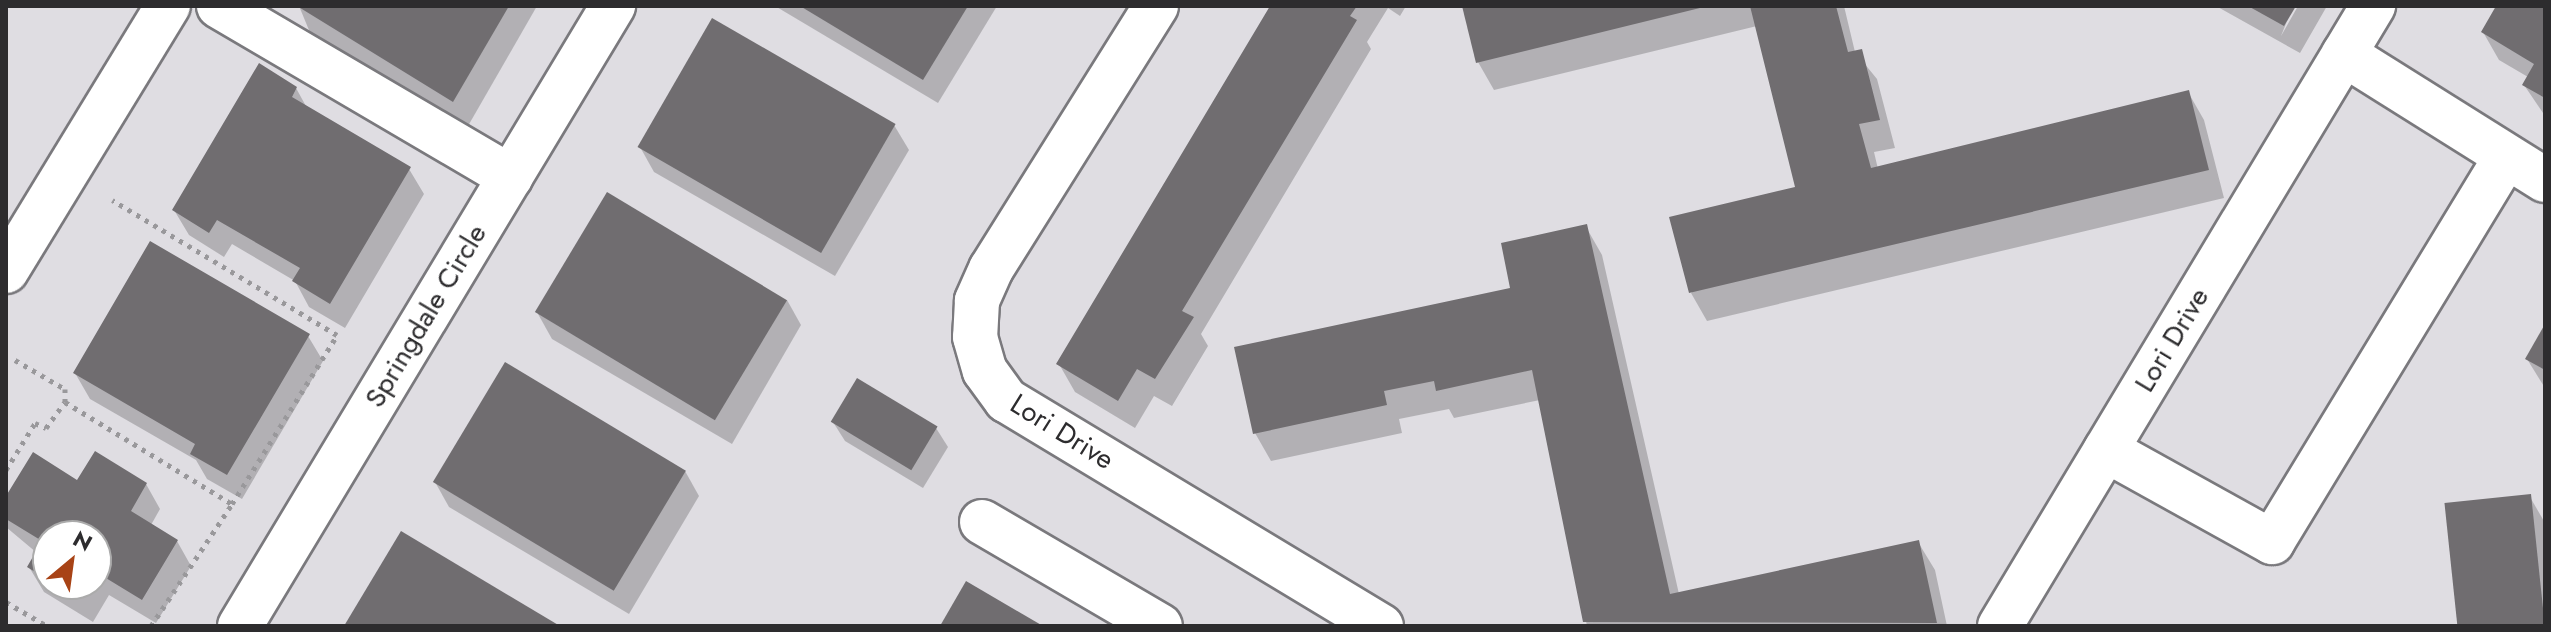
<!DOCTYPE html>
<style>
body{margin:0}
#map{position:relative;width:2551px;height:632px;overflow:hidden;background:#dfdde2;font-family:Jost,sans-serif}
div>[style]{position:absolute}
.shadow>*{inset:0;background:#0003}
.building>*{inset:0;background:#706d70;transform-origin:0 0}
.path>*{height:5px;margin-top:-2.5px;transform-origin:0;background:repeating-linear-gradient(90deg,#99989b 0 4px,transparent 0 10px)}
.roads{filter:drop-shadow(2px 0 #7a797d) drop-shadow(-2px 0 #7a797d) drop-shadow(0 2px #7a797d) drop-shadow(0 -2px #7a797d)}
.minor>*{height:44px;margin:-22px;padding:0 22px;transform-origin:22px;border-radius:22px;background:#fff}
span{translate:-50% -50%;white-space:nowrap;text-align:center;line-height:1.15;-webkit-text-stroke:8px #fff;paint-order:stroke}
.street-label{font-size:28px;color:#2d2c2e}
.frame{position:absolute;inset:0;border:8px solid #2d2c2e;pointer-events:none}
.north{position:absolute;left:32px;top:520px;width:80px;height:80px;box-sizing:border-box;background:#fff;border:2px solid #ababab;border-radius:50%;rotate:29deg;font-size:22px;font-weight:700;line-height:32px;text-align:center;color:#2d2c2e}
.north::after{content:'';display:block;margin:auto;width:28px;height:36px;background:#a84316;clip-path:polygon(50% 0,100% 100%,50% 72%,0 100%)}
</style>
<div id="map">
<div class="shadow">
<div style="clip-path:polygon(299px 6px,537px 6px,468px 126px,311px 35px)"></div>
<div style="clip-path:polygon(775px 6px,997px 6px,938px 103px)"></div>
<div style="clip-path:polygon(1273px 6px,1406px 6px,1400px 16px,1388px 8px,1367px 42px,1371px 49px,1201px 334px,1208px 346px,1172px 406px,1154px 396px,1135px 428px,1075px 392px,1059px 364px)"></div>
<div style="clip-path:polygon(1464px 6px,1844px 6px,1855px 52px,1877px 79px,1895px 148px,1874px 152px,1878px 169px,2188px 92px,2204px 120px,2224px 198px,1707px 321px,1691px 293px,1797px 188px,1757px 26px,1494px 90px,1478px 62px)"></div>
<div style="clip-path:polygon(2216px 6px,2293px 6px,2281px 36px,2298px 6px,2327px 6px,2300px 53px)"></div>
<div style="clip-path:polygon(2499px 6px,2545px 6px,2545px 116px,2524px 85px,2528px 77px,2499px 60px,2483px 32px)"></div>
<div style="clip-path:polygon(296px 88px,307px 108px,409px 169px,424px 194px,345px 328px,309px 307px,295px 281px,232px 244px,224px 257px,189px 235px,174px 210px)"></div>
<div style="clip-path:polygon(894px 125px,909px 150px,835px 276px,654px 172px,640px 147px)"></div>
<div style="clip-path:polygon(1586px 227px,1602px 255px,1679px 594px,1918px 542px,1935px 570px,1947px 626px,1587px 626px,1540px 400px,1454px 418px,1449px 409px,1399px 419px,1402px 433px,1271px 461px,1255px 433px,1513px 290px)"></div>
<div style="clip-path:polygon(787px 300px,801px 325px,732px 444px,552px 339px,538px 314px)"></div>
<div style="clip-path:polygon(2545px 328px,2545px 388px,2527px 359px)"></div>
<div style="clip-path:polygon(308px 336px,323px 361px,242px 499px,207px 479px,196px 460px,90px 399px,75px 373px)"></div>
<div style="clip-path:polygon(833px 422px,936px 428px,948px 447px,923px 488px,845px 441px)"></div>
<div style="clip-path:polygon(685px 471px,699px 496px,629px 614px,449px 507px,435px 482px)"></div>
<div style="clip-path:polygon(evenodd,78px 483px,146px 484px,160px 509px,151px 525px,177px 541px,191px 566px,156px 623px,109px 595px,93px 622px,44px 592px,29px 567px,37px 553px,6px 527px,6px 499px,78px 483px,48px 536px,96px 536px,96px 584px,48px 584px,48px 536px)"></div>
<div style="clip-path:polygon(2530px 497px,2545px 523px,2545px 626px,2462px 626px)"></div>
</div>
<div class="building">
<div style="clip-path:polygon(297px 6px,509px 6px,453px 102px)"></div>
<div style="clip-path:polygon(800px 6px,968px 6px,923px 80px)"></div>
<div style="clip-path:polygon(1270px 6px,1357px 6px,1350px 16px,1357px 20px,1182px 311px,1194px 317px,1155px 379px,1137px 369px,1118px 401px,1056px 364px)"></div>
<div style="clip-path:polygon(1462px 6px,1704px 6px,1704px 7px,1476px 63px)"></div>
<div style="clip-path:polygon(1750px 6px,1836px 6px,1848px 52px,1862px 49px,1880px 120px,1859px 124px,1871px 168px,2189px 90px,2209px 170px,1689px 293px,1669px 217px,1795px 187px)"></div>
<div style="clip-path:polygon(2248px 6px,2296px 6px,2284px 26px)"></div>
<div style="clip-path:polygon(2496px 6px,2545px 6px,2545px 98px,2522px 85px,2534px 64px,2481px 32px)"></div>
<div style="left:712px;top:18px;width:212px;height:149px;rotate:30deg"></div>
<div style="clip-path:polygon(259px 63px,297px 87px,292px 97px,411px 167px,330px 304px,292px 281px,300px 268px,217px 220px,209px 233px,172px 210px)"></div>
<div style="left:607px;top:192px;width:210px;height:140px;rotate:31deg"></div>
<div style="clip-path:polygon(1587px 224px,1670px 594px,1919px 540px,1937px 623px,1583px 622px,1532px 370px,1436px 391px,1434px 381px,1384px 391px,1387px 405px,1253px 434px,1234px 347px,1510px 288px,1501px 243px)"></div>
<div style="clip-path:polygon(150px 241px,310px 334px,227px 475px,190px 454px,195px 444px,73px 373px)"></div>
<div style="clip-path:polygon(2545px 324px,2545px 370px,2525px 359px)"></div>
<div style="left:505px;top:362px;width:211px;height:140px;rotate:31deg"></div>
<div style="left:857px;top:378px;width:94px;height:51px;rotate:31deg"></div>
<div style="clip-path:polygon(95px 451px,147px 483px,131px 511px,178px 540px,142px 600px,96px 572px,96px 536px,48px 536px,48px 580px,27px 567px,42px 541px,6px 519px,6px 496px,33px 452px,77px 480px)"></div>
<div style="left:2531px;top:494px;width:133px;height:87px;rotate:84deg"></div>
<div style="clip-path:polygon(401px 531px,560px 626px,344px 626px)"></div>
<div style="clip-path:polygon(966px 581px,1043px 626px,940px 626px)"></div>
<div style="clip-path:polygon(55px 584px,87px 584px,78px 598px)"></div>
</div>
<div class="path">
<div style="left:15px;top:360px;width:58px;rotate:30.1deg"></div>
<div style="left:65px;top:389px;width:13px;rotate:90deg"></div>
<div style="left:65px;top:402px;width:196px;rotate:31.4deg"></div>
<div style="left:232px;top:504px;width:199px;rotate:-58.1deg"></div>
<div style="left:337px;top:335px;width:262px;rotate:-149deg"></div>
<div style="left:6px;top:470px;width:55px;rotate:-58.3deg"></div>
<div style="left:35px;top:423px;width:12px;rotate:24deg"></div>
<div style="left:46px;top:428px;width:32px;rotate:-54deg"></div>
<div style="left:6px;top:602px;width:48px;rotate:30.3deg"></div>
<div style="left:151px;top:626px;width:146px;rotate:-56.4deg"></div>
</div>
<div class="roads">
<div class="minor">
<div style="left:219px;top:6px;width:338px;rotate:30.4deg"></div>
<div style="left:1156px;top:6px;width:310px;rotate:122.1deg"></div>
<div style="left:991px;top:269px;width:35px;rotate:114deg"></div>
<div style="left:977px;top:301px;width:36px;rotate:93deg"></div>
<div style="left:975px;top:337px;width:35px;rotate:74deg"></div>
<div style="left:985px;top:371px;width:36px;rotate:54deg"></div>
<div style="left:1006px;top:400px;width:438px;rotate:31.1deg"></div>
<div style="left:2344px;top:54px;width:237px;rotate:32.1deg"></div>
<div style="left:6px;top:271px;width:311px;rotate:-58.6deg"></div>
<div style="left:2106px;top:450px;width:190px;rotate:29deg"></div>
<div style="left:2272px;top:542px;width:451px;rotate:-58.7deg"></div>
<div style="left:982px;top:522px;width:206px;rotate:30.3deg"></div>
<div style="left:240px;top:626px;width:724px;rotate:-58.97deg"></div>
<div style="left:2000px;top:626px;width:724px;rotate:-58.97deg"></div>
</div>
</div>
<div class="street-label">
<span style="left:426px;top:316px;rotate:-59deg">Springdale Circle</span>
<span style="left:2172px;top:340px;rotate:-59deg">Lori Drive</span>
<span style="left:1062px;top:432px;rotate:32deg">Lori Drive</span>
</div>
<div class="frame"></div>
<div class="north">N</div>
</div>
